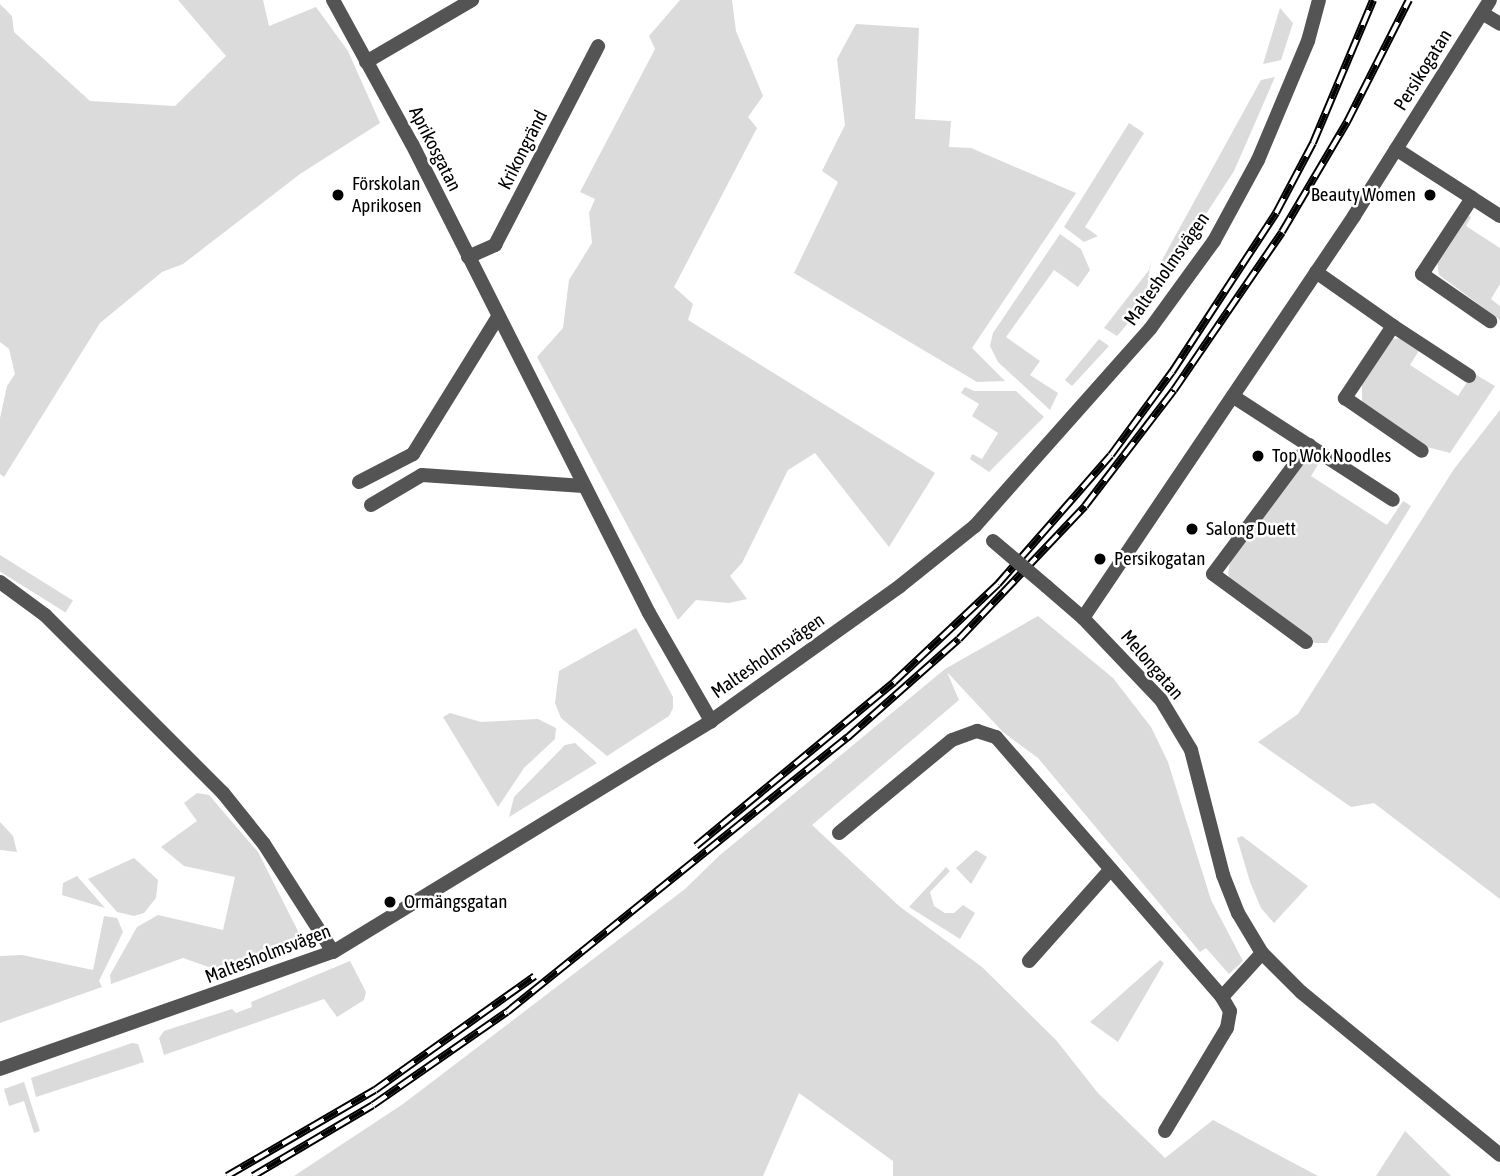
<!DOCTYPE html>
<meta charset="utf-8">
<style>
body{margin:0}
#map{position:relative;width:1500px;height:1176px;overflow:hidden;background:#fff;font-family:"Asap Condensed",sans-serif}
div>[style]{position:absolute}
.green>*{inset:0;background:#dbdbdb;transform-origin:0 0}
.street>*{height:14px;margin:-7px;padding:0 7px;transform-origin:7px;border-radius:7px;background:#545454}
.rail>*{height:8px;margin-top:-4px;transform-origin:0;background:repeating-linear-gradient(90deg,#fff 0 16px,#000 0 32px);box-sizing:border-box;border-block:2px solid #000}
.street-bridge>*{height:14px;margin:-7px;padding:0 7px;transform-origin:7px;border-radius:7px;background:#545454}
.dots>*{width:19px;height:19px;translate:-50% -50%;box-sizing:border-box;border:4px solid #fff;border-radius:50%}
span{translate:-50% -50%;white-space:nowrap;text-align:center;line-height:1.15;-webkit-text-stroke:5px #fff;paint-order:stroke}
.street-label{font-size:19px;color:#000}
.poi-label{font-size:19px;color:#000}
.left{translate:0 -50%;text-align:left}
.right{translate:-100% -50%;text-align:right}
</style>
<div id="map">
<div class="green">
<div style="clip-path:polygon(178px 0,263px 0,269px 26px,316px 7px,348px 51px,380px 123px,300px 174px,183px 264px,162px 272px,100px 323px,4px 477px,0 474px,0 418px,7px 386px,15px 374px,9px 349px,0 342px,0 4px,12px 16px,14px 32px,90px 101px,175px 106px,226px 56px)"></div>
<div style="clip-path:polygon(680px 0,732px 0,736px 31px,763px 96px,748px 117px,757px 128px,674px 287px,693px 304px,688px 320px,935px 473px,889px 547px,815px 453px,788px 470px,742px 563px,730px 576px,747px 599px,729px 603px,696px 600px,678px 620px,537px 357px,563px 328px,569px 280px,592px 243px,589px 213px,595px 199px,580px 192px,655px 49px,649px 36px)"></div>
<div style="clip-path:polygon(1280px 8px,1293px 23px,1281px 60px,1263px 64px)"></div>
<div style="clip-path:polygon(856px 24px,919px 28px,915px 119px,951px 121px,949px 147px,971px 148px,1076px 193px,972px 348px,1005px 381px,977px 382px,794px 273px,838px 182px,822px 171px,845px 125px,837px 59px)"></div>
<div style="clip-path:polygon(1275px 77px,1234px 171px,1157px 289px,1162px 260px,1261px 80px)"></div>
<div style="clip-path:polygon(1129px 123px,1144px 133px,1085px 227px,1098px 236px,1084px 242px,1064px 227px)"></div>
<div style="clip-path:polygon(1467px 215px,1471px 217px,1466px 226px,1500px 248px,1500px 284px,1491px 299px,1500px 306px,1500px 320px,1439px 275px,1437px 260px)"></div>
<div style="clip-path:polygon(1060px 234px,1081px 249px,1090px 270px,1078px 287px,1054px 270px,1006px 337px,1040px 361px,1030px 375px,1058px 393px,1050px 410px,998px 362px,990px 346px,993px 333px)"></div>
<div style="clip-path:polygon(1151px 259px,1145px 304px,1117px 336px,1104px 328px,1149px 270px)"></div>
<div style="clip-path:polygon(1403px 338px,1420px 349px,1410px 365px,1458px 396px,1473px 373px,1495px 386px,1450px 453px,1423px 446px,1362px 403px,1362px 383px,1392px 339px)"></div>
<div style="clip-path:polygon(1099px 339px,1109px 346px,1072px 386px,1065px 380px)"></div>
<div style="clip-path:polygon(965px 387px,974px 391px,1016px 391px,1044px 417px,989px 472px,970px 459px,972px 454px,982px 459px,998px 433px,972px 416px,979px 404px,961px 393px)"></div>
<div style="clip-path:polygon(1500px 410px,1500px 899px,1374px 803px,1351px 807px,1258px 742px,1298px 714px,1454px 469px)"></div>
<div style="clip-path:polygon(1308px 456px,1319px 463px,1311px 476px,1387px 525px,1403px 501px,1411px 506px,1327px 643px,1315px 643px,1234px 586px,1228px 574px,1230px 561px)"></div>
<div style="left:0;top:555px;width:86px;height:14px;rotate:32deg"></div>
<div style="clip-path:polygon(1038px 616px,1113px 678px,1151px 727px,1168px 762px,1211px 900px,1243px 961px,1229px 974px,1206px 948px,1200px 952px,1038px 758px,1003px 732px,947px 672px,959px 700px,812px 825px,899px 906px,982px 967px,1056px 1040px,1098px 1093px,1165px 1158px,1213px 1120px,1318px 1176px,893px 1176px,893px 1161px,799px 1093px,763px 1176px,294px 1176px,403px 1104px,685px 889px,720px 855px,945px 669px)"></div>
<div style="clip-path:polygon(636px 628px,673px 697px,673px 708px,669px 716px,607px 756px,561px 718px,555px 703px,559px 671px)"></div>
<div style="clip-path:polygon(450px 713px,481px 722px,538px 719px,556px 728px,555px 739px,524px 768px,498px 807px,443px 717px)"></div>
<div style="clip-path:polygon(575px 743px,597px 763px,509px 817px,514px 797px,565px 745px)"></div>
<div style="clip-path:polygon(197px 793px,209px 795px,258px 852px,299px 933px,292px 941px,220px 971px,183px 958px,111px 984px,110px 975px,137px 927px,158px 915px,223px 930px,235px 877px,184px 866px,161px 847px,197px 821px,184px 803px)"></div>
<div style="clip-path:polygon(0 822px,13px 836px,17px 852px,0 850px)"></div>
<div style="clip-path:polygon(1242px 836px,1308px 886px,1274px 923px,1261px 908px,1250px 882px,1237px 838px)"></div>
<div style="clip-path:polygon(976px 850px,987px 857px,971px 884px,956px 868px)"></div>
<div style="clip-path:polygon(134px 858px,158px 880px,156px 898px,144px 913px,134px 916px,117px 912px,88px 879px)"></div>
<div style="clip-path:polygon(946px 867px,950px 871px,930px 892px,934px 906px,945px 913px,954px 913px,963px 905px,975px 913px,960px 939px,909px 907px)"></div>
<div style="clip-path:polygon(77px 876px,105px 908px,62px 895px,63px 883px)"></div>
<div style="clip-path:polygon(104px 916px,117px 918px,123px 932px,99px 981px,102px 987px,0 1023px,0 956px,22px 955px,93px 970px)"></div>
<div style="clip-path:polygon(1160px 960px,1164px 963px,1118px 1042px,1090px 1022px)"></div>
<div style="clip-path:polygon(350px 961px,366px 992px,364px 1000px,337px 1017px,324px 999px,164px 1055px,159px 1038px,164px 1031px,232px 1009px,236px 1013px,252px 1007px,251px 1002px)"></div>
<div style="clip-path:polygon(132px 1043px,138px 1044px,144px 1062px,36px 1097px,31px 1078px)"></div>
<div style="clip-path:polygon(24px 1082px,40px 1131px,34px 1133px,24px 1101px,9px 1106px,4px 1089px)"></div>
<div style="clip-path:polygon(1405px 1131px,1451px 1176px,1376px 1176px)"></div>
</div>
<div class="street">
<div style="left:333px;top:0;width:164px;rotate:61.3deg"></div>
<div style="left:412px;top:144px;width:525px;rotate:63.19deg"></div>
<div style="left:649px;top:613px;width:125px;rotate:60.1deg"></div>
<div style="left:1482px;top:13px;width:21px;rotate:31deg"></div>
<div style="left:366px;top:62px;width:123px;rotate:-30.3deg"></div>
<div style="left:1396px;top:149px;width:90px;rotate:32.8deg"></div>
<div style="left:1472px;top:198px;width:91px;rotate:123.3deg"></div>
<div style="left:1422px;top:274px;width:83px;rotate:34.7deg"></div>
<div style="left:1472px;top:198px;width:33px;rotate:33deg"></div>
<div style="left:468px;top:257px;width:30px;rotate:-24deg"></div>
<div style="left:495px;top:245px;width:224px;rotate:-62.6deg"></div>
<div style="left:1316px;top:272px;width:94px;rotate:35deg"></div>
<div style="left:1393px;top:326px;width:87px;rotate:123.7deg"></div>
<div style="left:1345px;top:398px;width:93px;rotate:34.5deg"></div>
<div style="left:1393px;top:326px;width:91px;rotate:33.3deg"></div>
<div style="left:1234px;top:397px;width:189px;rotate:32.9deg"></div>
<div style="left:359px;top:482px;width:61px;rotate:-27.4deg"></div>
<div style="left:413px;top:454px;width:161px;rotate:-58.2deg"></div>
<div style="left:371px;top:505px;width:59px;rotate:-30.5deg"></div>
<div style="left:422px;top:475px;width:162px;rotate:3.9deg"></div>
<div style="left:0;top:582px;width:56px;rotate:36.3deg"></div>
<div style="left:45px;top:615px;width:252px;rotate:45deg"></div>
<div style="left:223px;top:793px;width:65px;rotate:51.2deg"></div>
<div style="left:264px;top:844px;width:128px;rotate:57.4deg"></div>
<div style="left:1046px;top:586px;width:49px;rotate:40.9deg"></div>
<div style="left:1083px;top:618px;width:113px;rotate:46.4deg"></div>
<div style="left:1161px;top:700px;width:58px;rotate:59deg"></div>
<div style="left:1191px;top:750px;width:129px;rotate:75.6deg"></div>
<div style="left:1223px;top:875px;width:41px;rotate:68.5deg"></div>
<div style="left:1238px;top:913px;width:47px;rotate:59deg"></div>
<div style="left:1262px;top:953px;width:55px;rotate:45deg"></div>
<div style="left:1301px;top:992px;width:257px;rotate:39.3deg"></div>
<div style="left:1083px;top:618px;width:485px;rotate:-56deg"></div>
<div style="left:1354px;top:216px;width:255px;rotate:-57.8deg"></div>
<div style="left:1306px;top:642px;width:115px;rotate:-143.8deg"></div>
<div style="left:1213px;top:574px;width:161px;rotate:-53.3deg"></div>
<div style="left:839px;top:833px;width:146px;rotate:-39.5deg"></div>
<div style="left:952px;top:740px;width:27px;rotate:-20deg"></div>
<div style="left:977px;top:731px;width:20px;rotate:18deg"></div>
<div style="left:996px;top:737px;width:344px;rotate:49deg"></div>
<div style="left:1029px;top:961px;width:123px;rotate:-48.3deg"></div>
<div style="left:0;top:1069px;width:353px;rotate:-19.4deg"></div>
<div style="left:333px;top:952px;width:443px;rotate:-31.4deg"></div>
<div style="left:711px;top:721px;width:232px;rotate:-35.5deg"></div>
<div style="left:900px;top:586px;width:96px;rotate:-38.7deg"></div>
<div style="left:975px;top:526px;width:264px;rotate:-48.4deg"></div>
<div style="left:1150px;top:329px;width:109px;rotate:-54deg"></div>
<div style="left:1214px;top:241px;width:92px;rotate:-61.5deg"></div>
<div style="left:1258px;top:160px;width:129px;rotate:-67.2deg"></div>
<div style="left:1308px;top:41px;width:42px;rotate:-75deg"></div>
<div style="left:1165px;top:1131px;width:120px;rotate:-59deg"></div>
<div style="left:1227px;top:1028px;width:17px;rotate:-80deg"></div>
<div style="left:1230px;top:1011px;width:16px;rotate:-120deg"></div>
<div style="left:1222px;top:997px;width:59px;rotate:-47.7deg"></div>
</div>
<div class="rail">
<div style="left:696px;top:846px;width:257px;rotate:-39.6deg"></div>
<div style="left:894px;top:682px;width:143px;rotate:-43.3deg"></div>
<div style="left:998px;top:584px;width:171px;rotate:-48.8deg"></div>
<div style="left:1111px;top:455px;width:103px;rotate:-53.7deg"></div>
<div style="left:1172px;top:372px;width:190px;rotate:-56.8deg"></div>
<div style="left:1276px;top:213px;width:79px;rotate:-62.1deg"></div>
<div style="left:1313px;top:143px;width:155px;rotate:-67.2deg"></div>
<div style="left:227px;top:1176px;width:171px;rotate:-30.2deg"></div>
<div style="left:375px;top:1090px;width:196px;rotate:-35.5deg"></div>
<div style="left:253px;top:1176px;width:139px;rotate:-30.6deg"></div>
<div style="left:373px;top:1105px;width:163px;rotate:-34.8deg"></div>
<div style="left:507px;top:1012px;width:437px;rotate:-38.9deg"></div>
<div style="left:847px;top:738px;width:149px;rotate:-41.5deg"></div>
<div style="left:959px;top:639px;width:183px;rotate:-46.5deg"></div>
<div style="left:1085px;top:506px;width:146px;rotate:-52.5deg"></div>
<div style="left:1174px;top:390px;width:191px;rotate:-55.6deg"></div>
<div style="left:1282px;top:232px;width:128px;rotate:-59.4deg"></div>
<div style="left:1347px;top:122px;width:137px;rotate:-63.1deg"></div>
</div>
<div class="street-bridge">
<div style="left:993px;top:541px;width:70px;rotate:40.3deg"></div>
</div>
<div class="dots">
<div style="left:338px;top:195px;background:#000"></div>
<div style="left:1430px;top:195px;background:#000"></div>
<div style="left:1258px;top:456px;background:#000"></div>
<div style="left:1192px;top:529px;background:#000"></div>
<div style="left:1100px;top:559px;background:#000"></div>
<div style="left:390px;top:902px;background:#000"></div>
</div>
<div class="street-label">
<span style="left:1423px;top:70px;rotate:-58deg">Persikogatan</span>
<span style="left:435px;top:149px;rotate:63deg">Aprikosgatan</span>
<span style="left:523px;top:150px;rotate:-63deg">Krikongränd</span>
<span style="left:1167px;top:269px;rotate:-55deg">Maltesholmsvägen</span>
<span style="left:768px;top:656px;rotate:-35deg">Maltesholmsvägen</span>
<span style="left:1152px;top:665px;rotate:49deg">Melongatan</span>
<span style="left:268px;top:954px;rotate:-21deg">Maltesholmsvägen</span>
</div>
<div class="poi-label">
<span class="left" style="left:352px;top:195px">Förskolan<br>Aprikosen</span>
<span class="right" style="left:1416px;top:195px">Beauty Women</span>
<span class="left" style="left:1272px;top:456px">Top Wok Noodles</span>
<span class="left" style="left:1206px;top:529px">Salong Duett</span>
<span class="left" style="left:1114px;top:559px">Persikogatan</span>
<span class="left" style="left:404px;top:902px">Ormängsgatan</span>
</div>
</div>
